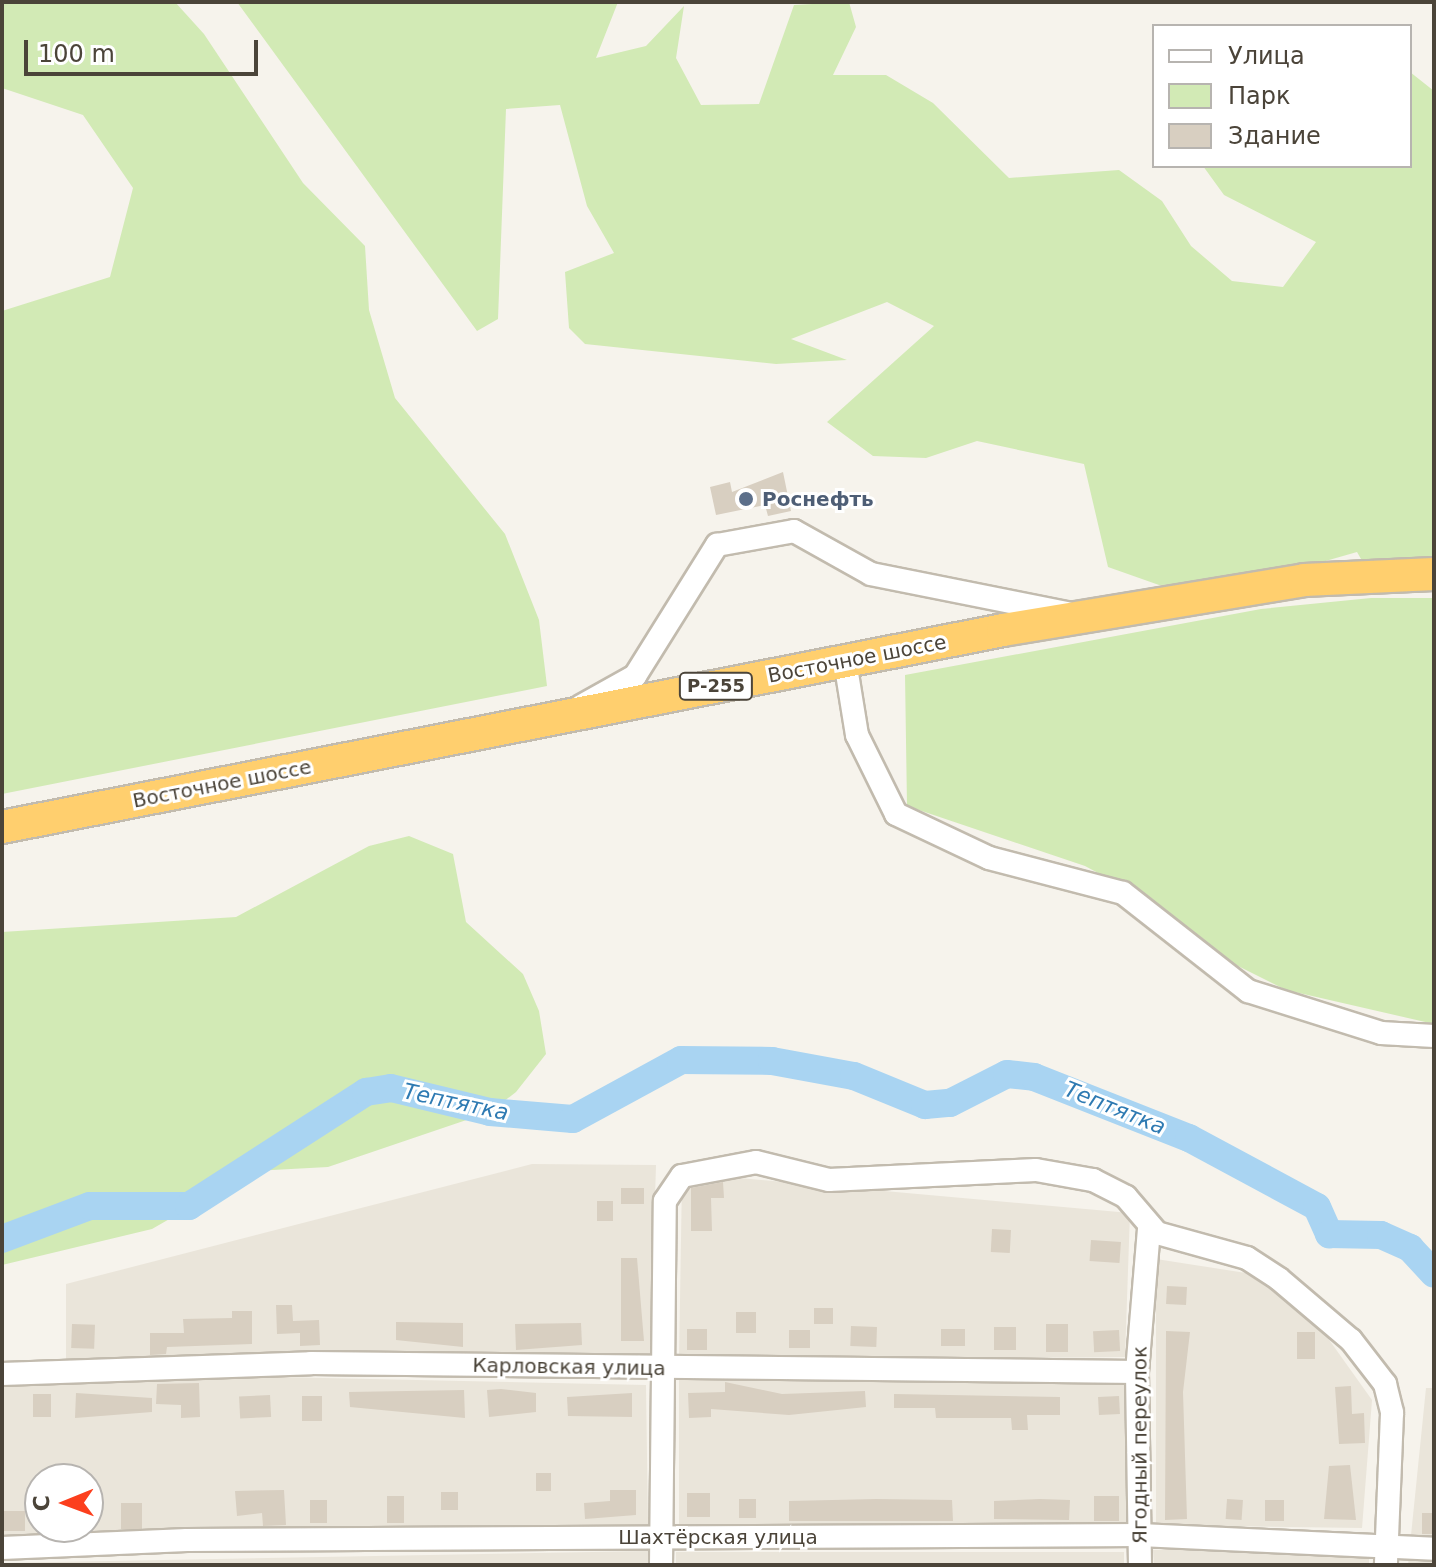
<!DOCTYPE html>
<meta charset="utf-8">
<style>
body{margin:0}
#map{position:relative;width:1436px;height:1567px;overflow:hidden;background:#f6f3ec;font-family:"DejaVu Sans",sans-serif}
div>[style]{position:absolute}
.residential>*{inset:0;background:#eae5da;transform-origin:0 0}
.green>*{inset:0;background:#d2eab5}
.river>*{height:28px;margin:-14px;padding:0 14px;transform-origin:14px;border-radius:14px;background:#a9d4f2}
.building>*{inset:0;background:#d8cfc1;transform-origin:0 0}
.roads{filter:drop-shadow(2px 0 #c2bbae) drop-shadow(-2px 0 #c2bbae) drop-shadow(0 2px #c2bbae) drop-shadow(0 -2px #c2bbae)}
.minor>*{height:22px;margin:-11px;padding:0 11px;transform-origin:11px;border-radius:11px;background:#fff}
.highway>*{height:32px;margin:-16px;padding:0 16px;transform-origin:16px;border-radius:16px;background:#ffcf6e}
.dots>*{width:22px;height:22px;translate:-50% -50%;box-sizing:border-box;border:4px solid #fff;border-radius:50%}
span{translate:-50% -50%;white-space:nowrap;text-align:center;line-height:1.15;-webkit-text-stroke:6px #fff;paint-order:stroke}
.shield-label span{padding:2px 6px;background:#fff;border:2px solid;border-radius:6px;-webkit-text-stroke-width:0}
.shield-label{font-size:18px;color:#4b4439;font-weight:700}
.service-label{font-size:20px;color:#4e5e75;font-weight:700}
.left{translate:0 -50%;text-align:left}
.street-label{font-size:20px;color:#4b4439}
.water-label{font-size:22px;color:#2e7ab2;font-style:italic}
.frame{position:absolute;inset:0;border:4px solid #4b4439;pointer-events:none}
.legend{position:absolute;left:1152px;top:24px;width:260px;height:144px;box-sizing:border-box;background:#fff;border:2px solid #b7b4b0;margin:0;padding:10px 14px;list-style:none;font-size:24px;color:#4b4439}
.legend li{display:flex;align-items:center;gap:16px;height:40px}
.legend b{width:40px;border:2px solid #b7b4b0}
.north{position:absolute;left:24px;top:1463px;width:80px;height:80px;box-sizing:border-box;background:#fff;border:2px solid #b7b4b0;border-radius:50%;rotate:269deg;font-size:22px;font-weight:700;line-height:32px;text-align:center;color:#4b4439}
.north::after{content:'';display:block;margin:auto;width:28px;height:36px;background:#fc3f1d;clip-path:polygon(50% 0,100% 100%,50% 72%,0 100%)}
.scale{position:absolute;left:24px;top:40px;width:234px;height:36px;box-sizing:border-box;border:4px solid #4b4439;border-top:0;padding-left:10px;font-size:24px;line-height:28px;white-space:nowrap;color:#4b4439;-webkit-text-stroke:6px #fff;paint-order:stroke}
</style>
<div id="map">
<div class="residential">
<div style="clip-path:polygon(532px 1164px,656px 1165px,650px 1357px,66px 1362px,66px 1284px)"></div>
<div style="clip-path:polygon(728px 1177px,1130px 1213px,1125px 1357px,679px 1361px,682px 1179px)"></div>
<div style="clip-path:polygon(1156px 1259px,1246px 1273px,1315px 1320px,1372px 1400px,1362px 1528px,1156px 1525px)"></div>
<div style="clip-path:polygon(evenodd,235px 1376px,646px 1385px,648px 1525px,2px 1536px,2px 1382px,235px 1376px,40px 1479px,88px 1479px,88px 1527px,40px 1527px,40px 1479px)"></div>
<div style="left:679px;top:1377px;width:448px;height:155px"></div>
<div style="clip-path:polygon(1426px 1388px,1434px 1388px,1434px 1565px,1408px 1565px)"></div>
<div style="clip-path:polygon(1369px 1547px,1369px 1565px,1154px 1565px,1153px 1550px)"></div>
<div style="clip-path:polygon(649px 1551px,649px 1565px,2px 1565px,2px 1563px)"></div>
<div style="left:676px;top:1552px;width:448px;height:13px"></div>
</div>
<div class="green">
<div style="clip-path:polygon(2px 2px,175px 2px,204px 34px,303px 183px,365px 246px,369px 310px,395px 398px,505px 534px,539px 620px,547px 686px,2px 794px,2px 311px,110px 277px,133px 188px,83px 115px,2px 88px)"></div>
<div style="clip-path:polygon(237px 2px,618px 2px,596px 58px,646px 46px,684px 6px,676px 58px,701px 105px,759px 104px,794px 5px,849px 2px,856px 27px,833px 75px,886px 75px,933px 103px,1009px 178px,1119px 170px,1162px 201px,1191px 246px,1232px 281px,1283px 287px,1316px 242px,1224px 195px,1203px 166px,1410px 166px,1410px 72px,1434px 91px,1434px 584px,1372px 578px,1357px 552px,1322px 562px,1318px 582px,1159px 585px,1108px 567px,1084px 464px,977px 441px,926px 458px,873px 456px,827px 422px,934px 326px,887px 302px,791px 339px,847px 360px,776px 364px,585px 344px,569px 328px,565px 272px,614px 253px,587px 206px,560px 105px,506px 109px,498px 319px,477px 331px)"></div>
<div style="clip-path:polygon(1371px 598px,1434px 598px,1434px 1024px,1286px 990px,1220px 957px,1145px 898px,1085px 866px,907px 806px,905px 675px,1261px 609px)"></div>
<div style="clip-path:polygon(409px 836px,453px 854px,466px 922px,523px 974px,539px 1011px,546px 1054px,516px 1092px,490px 1112px,328px 1167px,253px 1171px,152px 1229px,2px 1265px,2px 932px,236px 917px,369px 846px)"></div>
</div>
<div class="river">
<div style="left:2px;top:1239px;width:94px;rotate:-20.6deg"></div>
<div style="left:90px;top:1206px;width:99px"></div>
<div style="left:189px;top:1206px;width:211px;rotate:-32.8deg"></div>
<div style="left:366px;top:1092px;width:25px;rotate:-9deg"></div>
<div style="left:391px;top:1088px;width:102px;rotate:13.6deg"></div>
<div style="left:490px;top:1112px;width:83px;rotate:4.8deg"></div>
<div style="left:573px;top:1119px;width:123px;rotate:-28.6deg"></div>
<div style="left:681px;top:1060px;width:91px;rotate:0.6deg"></div>
<div style="left:772px;top:1061px;width:83px;rotate:10.4deg"></div>
<div style="left:854px;top:1076px;width:77px;rotate:22.2deg"></div>
<div style="left:925px;top:1105px;width:25px;rotate:-5deg"></div>
<div style="left:950px;top:1103px;width:64px;rotate:-27deg"></div>
<div style="left:1007px;top:1074px;width:27px;rotate:6deg"></div>
<div style="left:1034px;top:1077px;width:167px;rotate:21.5deg"></div>
<div style="left:1189px;top:1138px;width:145px;rotate:28.3deg"></div>
<div style="left:1317px;top:1207px;width:30px;rotate:66deg"></div>
<div style="left:1329px;top:1234px;width:52px;rotate:1.1deg"></div>
<div style="left:1381px;top:1235px;width:32px;rotate:24deg"></div>
<div style="left:1410px;top:1248px;width:35px;rotate:47deg"></div>
</div>
<div class="building">
<div style="clip-path:polygon(783px 472px,791px 511px,768px 516px,765px 505px,716px 515px,710px 487px,730px 482px,732px 492px)"></div>
<div style="clip-path:polygon(723px 1182px,724px 1198px,711px 1198px,712px 1231px,691px 1231px,691px 1188px)"></div>
<div style="left:621px;top:1188px;width:23px;height:16px"></div>
<div style="left:597px;top:1201px;width:16px;height:20px"></div>
<div style="left:992px;top:1229px;width:19px;height:23px;rotate:3deg"></div>
<div style="left:1091px;top:1240px;width:30px;height:21px;rotate:4deg"></div>
<div style="clip-path:polygon(621px 1258px,637px 1258px,644px 1341px,621px 1341px)"></div>
<div style="left:1167px;top:1286px;width:20px;height:18px;rotate:3deg"></div>
<div style="clip-path:polygon(276px 1305px,292px 1305px,293px 1321px,319px 1320px,320px 1345px,300px 1346px,300px 1333px,277px 1334px)"></div>
<div style="left:814px;top:1308px;width:19px;height:16px"></div>
<div style="clip-path:polygon(232px 1311px,252px 1311px,252px 1344px,167px 1347px,166px 1354px,150px 1355px,150px 1333px,184px 1333px,183px 1319px,232px 1318px)"></div>
<div style="left:756px;top:1312px;width:21px;height:20px;rotate:90deg"></div>
<div style="clip-path:polygon(396px 1322px,463px 1323px,463px 1347px,396px 1340px)"></div>
<div style="clip-path:polygon(581px 1323px,582px 1345px,516px 1350px,515px 1324px)"></div>
<div style="left:72px;top:1324px;width:23px;height:24px;rotate:2deg"></div>
<div style="left:1046px;top:1324px;width:22px;height:28px"></div>
<div style="left:851px;top:1326px;width:26px;height:20px;rotate:2deg"></div>
<div style="left:1016px;top:1327px;width:23px;height:22px;rotate:90deg"></div>
<div style="left:687px;top:1329px;width:20px;height:21px"></div>
<div style="left:941px;top:1329px;width:24px;height:17px"></div>
<div style="left:789px;top:1330px;width:21px;height:18px"></div>
<div style="left:1119px;top:1330px;width:21px;height:26px;rotate:87deg"></div>
<div style="clip-path:polygon(1166px 1331px,1190px 1332px,1183px 1392px,1187px 1519px,1165px 1520px)"></div>
<div style="left:1315px;top:1332px;width:27px;height:18px;rotate:90deg"></div>
<div style="clip-path:polygon(725px 1382px,782px 1394px,865px 1391px,866px 1407px,789px 1415px,711px 1409px,711px 1417px,689px 1418px,688px 1393px,725px 1392px)"></div>
<div style="clip-path:polygon(199px 1383px,200px 1417px,181px 1418px,181px 1405px,156px 1404px,157px 1384px)"></div>
<div style="clip-path:polygon(1351px 1386px,1352px 1414px,1364px 1413px,1365px 1443px,1339px 1444px,1335px 1387px)"></div>
<div style="clip-path:polygon(501px 1389px,536px 1393px,536px 1412px,489px 1417px,487px 1390px)"></div>
<div style="clip-path:polygon(464px 1390px,465px 1418px,350px 1407px,349px 1392px)"></div>
<div style="clip-path:polygon(76px 1393px,152px 1398px,152px 1412px,75px 1418px)"></div>
<div style="clip-path:polygon(632px 1393px,632px 1417px,568px 1416px,567px 1397px)"></div>
<div style="left:33px;top:1394px;width:18px;height:23px"></div>
<div style="clip-path:polygon(894px 1394px,1060px 1397px,1060px 1415px,1027px 1415px,1028px 1430px,1012px 1430px,1011px 1418px,936px 1418px,935px 1408px,894px 1408px)"></div>
<div style="left:270px;top:1395px;width:22px;height:31px;rotate:87deg"></div>
<div style="left:302px;top:1396px;width:20px;height:25px"></div>
<div style="left:1119px;top:1396px;width:18px;height:21px;rotate:87deg"></div>
<div style="clip-path:polygon(1350px 1465px,1356px 1520px,1324px 1519px,1329px 1466px)"></div>
<div style="left:536px;top:1473px;width:15px;height:18px"></div>
<div style="clip-path:polygon(284px 1490px,286px 1525px,263px 1526px,262px 1513px,237px 1516px,235px 1491px)"></div>
<div style="clip-path:polygon(610px 1490px,636px 1490px,636px 1515px,585px 1519px,584px 1503px,610px 1501px)"></div>
<div style="left:441px;top:1492px;width:17px;height:18px"></div>
<div style="left:710px;top:1493px;width:24px;height:23px;rotate:90deg"></div>
<div style="left:387px;top:1496px;width:17px;height:27px"></div>
<div style="left:1094px;top:1496px;width:25px;height:25px"></div>
<div style="left:739px;top:1499px;width:17px;height:19px"></div>
<div style="clip-path:polygon(876px 1499px,952px 1500px,953px 1521px,789px 1521px,789px 1501px)"></div>
<div style="clip-path:polygon(1040px 1499px,1070px 1500px,1069px 1520px,994px 1519px,994px 1501px)"></div>
<div style="left:1227px;top:1499px;width:16px;height:20px;rotate:4deg"></div>
<div style="left:310px;top:1500px;width:17px;height:23px"></div>
<div style="left:1265px;top:1500px;width:19px;height:21px"></div>
<div style="left:121px;top:1503px;width:21px;height:26px"></div>
<div style="left:2px;top:1511px;width:23px;height:20px"></div>
<div style="left:1422px;top:1513px;width:12px;height:21px"></div>
</div>
<div class="roads">
<div class="minor">
<div style="left:845px;top:661px;width:75px;rotate:80.8deg"></div>
<div style="left:857px;top:735px;width:88px;rotate:63.7deg"></div>
<div style="left:896px;top:814px;width:103px;rotate:25.3deg"></div>
<div style="left:989px;top:858px;width:138px;rotate:14.6deg"></div>
<div style="left:1123px;top:893px;width:159px;rotate:38.1deg"></div>
<div style="left:1248px;top:991px;width:139px;rotate:17.5deg"></div>
<div style="left:1381px;top:1033px;width:53px;rotate:3.2deg"></div>
<div style="left:581px;top:706px;width:62px;rotate:-29.1deg"></div>
<div style="left:635px;top:676px;width:155px;rotate:-58deg"></div>
<div style="left:717px;top:545px;width:78px;rotate:-10.3deg"></div>
<div style="left:794px;top:531px;width:88px;rotate:29.2deg"></div>
<div style="left:871px;top:574px;width:199px;rotate:11.3deg"></div>
<div style="left:2px;top:1374px;width:309px;rotate:-2deg"></div>
<div style="left:311px;top:1363px;width:826px;rotate:0.62deg"></div>
<div style="left:2px;top:1548px;width:185px;rotate:-2.5deg"></div>
<div style="left:187px;top:1540px;width:953px;rotate:-0.3deg"></div>
<div style="left:1140px;top:1535px;width:294px;rotate:2.7deg"></div>
<div style="left:661px;top:1565px;width:364px;rotate:-89.4deg"></div>
<div style="left:665px;top:1201px;width:30px;rotate:-56deg"></div>
<div style="left:682px;top:1176px;width:75px;rotate:-10.7deg"></div>
<div style="left:756px;top:1162px;width:75px;rotate:13.9deg"></div>
<div style="left:829px;top:1180px;width:207px;rotate:-2.8deg"></div>
<div style="left:1036px;top:1170px;width:58px;rotate:10deg"></div>
<div style="left:1093px;top:1180px;width:37px;rotate:27deg"></div>
<div style="left:1126px;top:1197px;width:48px;rotate:49.3deg"></div>
<div style="left:1157px;top:1233px;width:93px;rotate:15.5deg"></div>
<div style="left:1247px;top:1258px;width:38px;rotate:33deg"></div>
<div style="left:1279px;top:1279px;width:94px;rotate:40.3deg"></div>
<div style="left:1351px;top:1340px;width:56px;rotate:52.3deg"></div>
<div style="left:1385px;top:1384px;width:30px;rotate:76deg"></div>
<div style="left:1392px;top:1413px;width:152px;rotate:92.3deg"></div>
<div style="left:1140px;top:1565px;width:193px;rotate:-90.9deg"></div>
<div style="left:1137px;top:1372px;width:144px;rotate:-85.2deg"></div>
</div>
<div class="highway">
<div style="left:2px;top:827px;width:1020px;rotate:-11.13deg"></div>
<div style="left:1003px;top:630px;width:305px;rotate:-9.4deg"></div>
<div style="left:1304px;top:580px;width:130px;rotate:-2.6deg"></div>
</div>
</div>
<div class="dots">
<div style="left:746px;top:499px;background:#5c6f8a"></div>
</div>
<div class="shield-label">
<span style="left:716px;top:686px">Р-255</span>
</div>
<div class="service-label">
<span class="left" style="left:762px;top:499px">Роснефть</span>
</div>
<div class="street-label">
<span style="left:857px;top:659px;rotate:-11deg">Восточное шоссе</span>
<span style="left:222px;top:784px;rotate:-11deg">Восточное шоссе</span>
<span style="left:569px;top:1367px;rotate:1deg">Карловская улица</span>
<span style="left:1140px;top:1445px;rotate:-90deg">Ягодный переулок</span>
<span style="left:718px;top:1537px">Шахтёрская улица</span>
</div>
<div class="water-label">
<span style="left:456px;top:1102px;rotate:12deg">Тептятка</span>
<span style="left:1115px;top:1108px;rotate:22deg">Тептятка</span>
</div>
<div class="frame"></div>
<ul class="legend">
<li><b style="height:10px;background:#fff"></b>Улица</li>
<li><b style="height:22px;background:#d2eab5"></b>Парк</li>
<li><b style="height:22px;background:#d8cfc1"></b>Здание</li>
</ul>
<div class="north">С</div>
<div class="scale">100 m</div>
</div>
